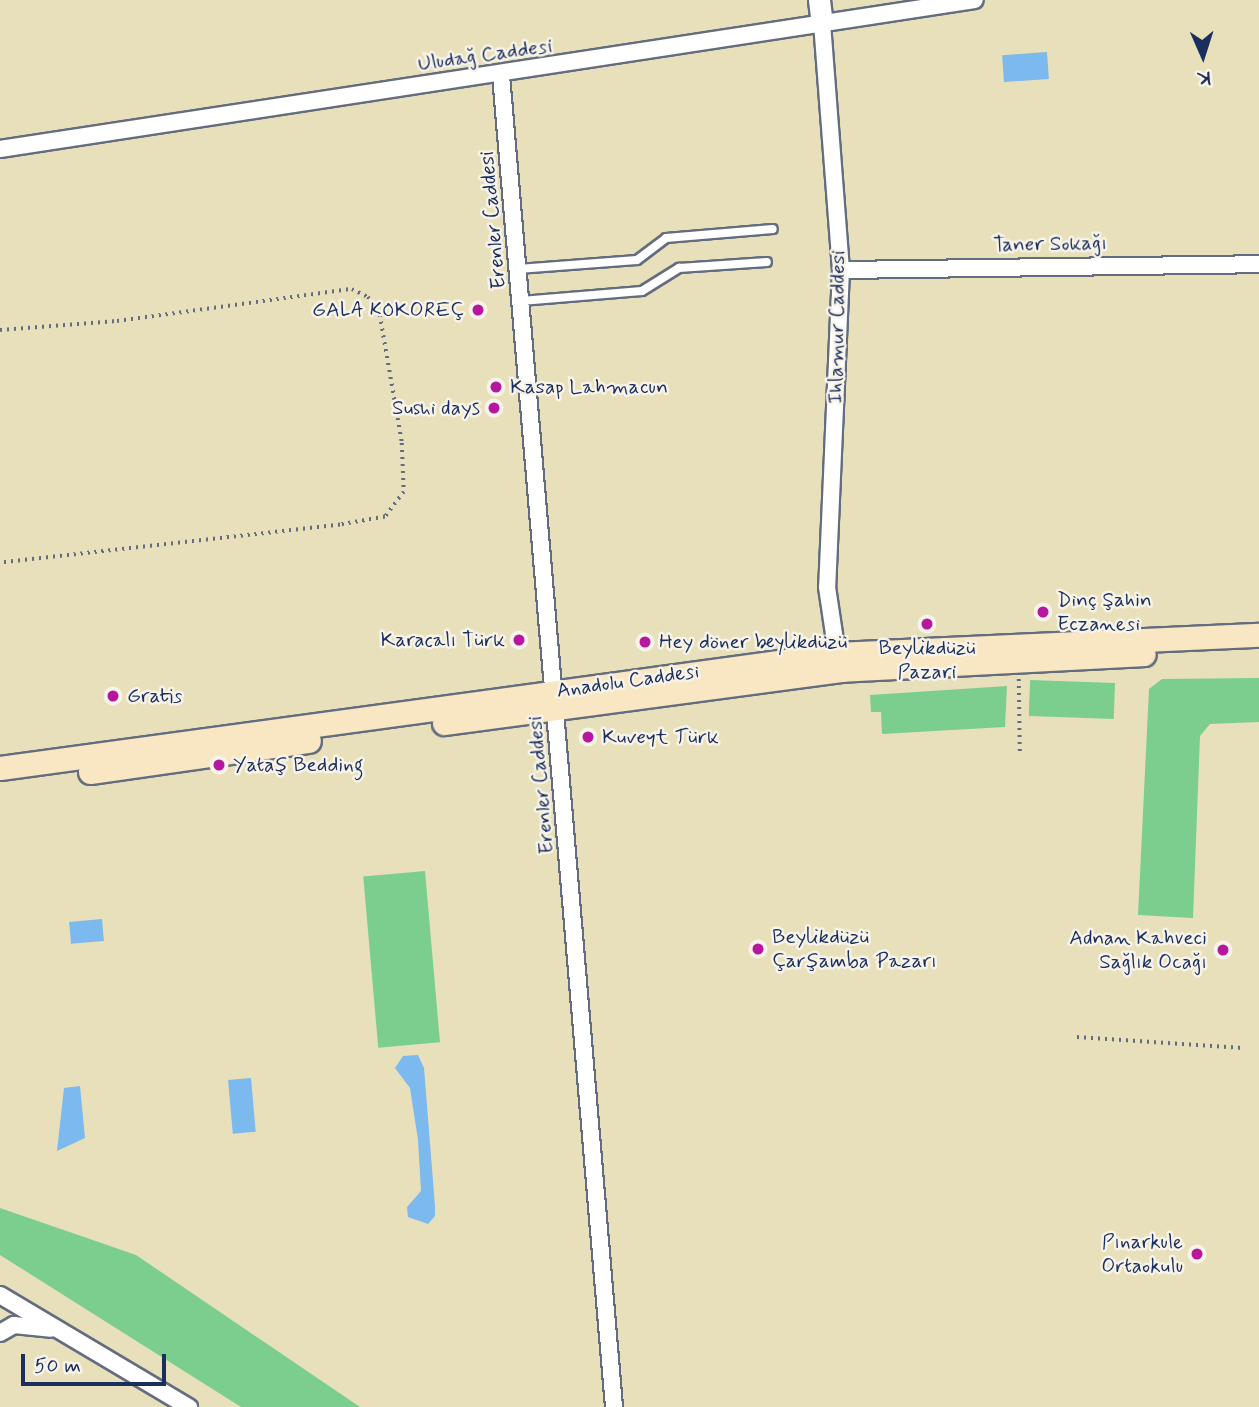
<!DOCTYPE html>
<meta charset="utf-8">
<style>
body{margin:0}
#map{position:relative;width:1259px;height:1407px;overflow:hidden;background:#e8e0bb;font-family:Mynerve,sans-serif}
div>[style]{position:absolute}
.green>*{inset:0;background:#7cce8f;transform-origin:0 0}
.water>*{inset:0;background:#7bb9ee;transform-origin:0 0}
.path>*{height:3.5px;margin-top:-1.75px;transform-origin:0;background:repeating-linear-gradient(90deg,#636d7f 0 2px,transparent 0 7px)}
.roads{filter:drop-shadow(2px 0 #636d7f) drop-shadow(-2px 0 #636d7f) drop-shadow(0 2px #636d7f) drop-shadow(0 -2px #636d7f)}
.service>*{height:8px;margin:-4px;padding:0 4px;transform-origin:4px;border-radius:4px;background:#fff}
.minor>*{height:16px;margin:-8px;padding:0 8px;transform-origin:8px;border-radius:8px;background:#fff}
.tertiary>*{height:21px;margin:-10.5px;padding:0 10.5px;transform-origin:10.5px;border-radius:10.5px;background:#fff}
.secondary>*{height:23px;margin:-11.5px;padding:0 11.5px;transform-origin:11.5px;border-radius:11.5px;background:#f9e7c3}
.dots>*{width:19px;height:19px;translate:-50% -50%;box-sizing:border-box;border:4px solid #f7f3e8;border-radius:50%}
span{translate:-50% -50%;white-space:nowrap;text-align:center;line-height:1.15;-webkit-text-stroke:5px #f7f3e8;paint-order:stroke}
.street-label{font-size:21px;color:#1b2f5e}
.poi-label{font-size:21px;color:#1b2f5e}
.right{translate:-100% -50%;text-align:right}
.left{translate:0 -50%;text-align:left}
.north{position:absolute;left:1168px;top:21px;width:70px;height:70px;-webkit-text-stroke:5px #f7f3e8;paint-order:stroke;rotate:177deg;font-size:19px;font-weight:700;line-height:28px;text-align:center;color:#1b2f5e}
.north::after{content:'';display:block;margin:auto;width:24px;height:32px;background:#1b2f5e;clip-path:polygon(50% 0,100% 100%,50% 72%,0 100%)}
.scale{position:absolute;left:21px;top:1354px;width:145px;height:32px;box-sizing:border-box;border:4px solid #1b2f5e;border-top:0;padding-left:9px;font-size:21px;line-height:24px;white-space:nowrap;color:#1b2f5e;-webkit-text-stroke:5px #f7f3e8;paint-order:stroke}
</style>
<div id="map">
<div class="green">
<div style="clip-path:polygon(1259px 678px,1259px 722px,1210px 724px,1200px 736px,1193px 918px,1138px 915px,1149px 689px,1162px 679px)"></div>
<div style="left:1115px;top:683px;width:36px;height:85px;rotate:92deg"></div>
<div style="clip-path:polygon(1007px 686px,1005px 727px,882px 734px,881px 712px,871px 712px,870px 695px)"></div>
<div style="left:425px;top:871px;width:172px;height:62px;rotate:85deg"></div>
<div style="clip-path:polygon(0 1208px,136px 1255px,360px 1407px,241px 1407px,0 1255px)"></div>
</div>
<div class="water">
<div style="left:1047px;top:52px;width:27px;height:45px;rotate:86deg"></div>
<div style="left:102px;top:919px;width:22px;height:33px;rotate:85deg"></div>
<div style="clip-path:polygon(418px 1055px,424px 1068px,435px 1206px,435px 1216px,428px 1224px,408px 1217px,407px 1207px,421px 1191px,418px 1140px,410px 1088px,395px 1068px,403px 1056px)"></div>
<div style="left:251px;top:1078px;width:54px;height:23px;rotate:85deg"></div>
<div style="clip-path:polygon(80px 1086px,85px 1138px,57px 1151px,64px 1088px)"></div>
</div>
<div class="path">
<div style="left:0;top:330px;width:117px;rotate:-4.4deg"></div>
<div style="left:117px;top:321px;width:237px;rotate:-7.8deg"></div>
<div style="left:352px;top:289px;width:18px;rotate:27deg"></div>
<div style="left:368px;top:297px;width:22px;rotate:56deg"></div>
<div style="left:380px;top:315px;width:130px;rotate:80.2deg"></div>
<div style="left:402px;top:443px;width:49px;rotate:87.7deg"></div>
<div style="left:404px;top:492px;width:31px;rotate:127deg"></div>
<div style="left:385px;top:517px;width:46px;rotate:169.9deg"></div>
<div style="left:340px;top:525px;width:342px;rotate:173.6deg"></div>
<div style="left:1019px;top:679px;width:75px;rotate:89.2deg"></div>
<div style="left:1077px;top:1037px;width:166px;rotate:3.8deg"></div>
</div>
<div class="roads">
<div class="service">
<div style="left:518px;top:269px;width:119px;rotate:-4.3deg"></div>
<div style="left:637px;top:260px;width:36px;rotate:-37deg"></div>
<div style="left:666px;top:238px;width:107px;rotate:-4.8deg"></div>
<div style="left:521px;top:301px;width:121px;rotate:-4.7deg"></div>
<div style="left:642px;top:291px;width:44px;rotate:-31.9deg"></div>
<div style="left:679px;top:268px;width:88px;rotate:-3.9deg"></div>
</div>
<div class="minor">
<div style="left:822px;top:23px;width:248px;rotate:85.6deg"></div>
<div style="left:841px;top:270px;width:317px;rotate:92.5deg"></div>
<div style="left:827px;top:587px;width:68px;rotate:81.5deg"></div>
<div style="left:501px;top:75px;width:1337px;rotate:85.15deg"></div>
<div style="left:0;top:149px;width:986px;rotate:-8.69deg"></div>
<div style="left:841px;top:270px;width:418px;rotate:-0.8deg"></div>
<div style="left:0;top:1295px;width:220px;rotate:30.7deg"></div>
<div style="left:0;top:1333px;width:16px;rotate:-30deg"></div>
<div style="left:14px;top:1325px;width:37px;rotate:6deg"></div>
</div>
<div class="tertiary">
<div style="left:819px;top:0;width:23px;rotate:83deg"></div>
</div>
<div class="secondary">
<div style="left:444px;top:723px;width:400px;rotate:-7.6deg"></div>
<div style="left:840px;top:670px;width:304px;rotate:-3deg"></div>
<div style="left:0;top:768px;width:845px;rotate:-7.76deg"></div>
<div style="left:837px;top:654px;width:422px;rotate:-2.6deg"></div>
<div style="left:90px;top:772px;width:221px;rotate:-8.1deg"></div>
</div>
</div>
<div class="dots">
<div style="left:478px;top:310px;background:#b5179e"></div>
<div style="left:496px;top:387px;background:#b5179e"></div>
<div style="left:494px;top:408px;background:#b5179e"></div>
<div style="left:1043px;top:612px;background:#b5179e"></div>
<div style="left:927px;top:624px;background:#b5179e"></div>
<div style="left:519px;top:640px;background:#b5179e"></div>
<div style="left:645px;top:642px;background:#b5179e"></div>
<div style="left:113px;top:696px;background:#b5179e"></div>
<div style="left:588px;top:737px;background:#b5179e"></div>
<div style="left:219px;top:765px;background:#b5179e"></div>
<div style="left:758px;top:949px;background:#b5179e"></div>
<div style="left:1223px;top:950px;background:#b5179e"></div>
<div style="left:1197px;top:1254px;background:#b5179e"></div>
</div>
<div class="street-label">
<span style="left:485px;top:55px;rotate:-8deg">Uludağ Caddesi</span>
<span style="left:493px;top:220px;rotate:-95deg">Erenler Caddesi</span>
<span style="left:1050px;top:244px;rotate:-1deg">Taner Sokağı</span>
<span style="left:837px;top:327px;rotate:-89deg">Ihlamur Caddesi</span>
<span style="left:628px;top:681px;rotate:-8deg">Anadolu Caddesi</span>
<span style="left:541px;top:785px;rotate:-95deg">Erenler Caddesi</span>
</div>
<div class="poi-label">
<span class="right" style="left:464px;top:310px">GALA KOKOREÇ</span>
<span class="left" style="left:510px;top:387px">Kasap Lahmacun</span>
<span class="right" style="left:480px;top:408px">Sushi days</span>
<span class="left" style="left:1057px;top:612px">Dinç Şahin<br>Eczanesi</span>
<span class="right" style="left:505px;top:640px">Karacalı Türk</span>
<span class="left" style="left:659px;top:642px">Hey döner beylikdüzü</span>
<span style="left:927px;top:660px">Beylikdüzü<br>Pazari</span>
<span class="left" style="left:127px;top:696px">Gratis</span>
<span class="left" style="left:602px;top:737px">Kuveyt Türk</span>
<span class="left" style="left:233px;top:765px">Yataş Bedding</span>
<span class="left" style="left:772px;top:949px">Beylikdüzü<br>Çarşamba Pazarı</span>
<span class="right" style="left:1207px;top:950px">Adnan Kahveci<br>Sağlık Ocağı</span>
<span class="right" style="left:1183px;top:1254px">Pınarkule<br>Ortaokulu</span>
</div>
<div class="north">K</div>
<div class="scale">50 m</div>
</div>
